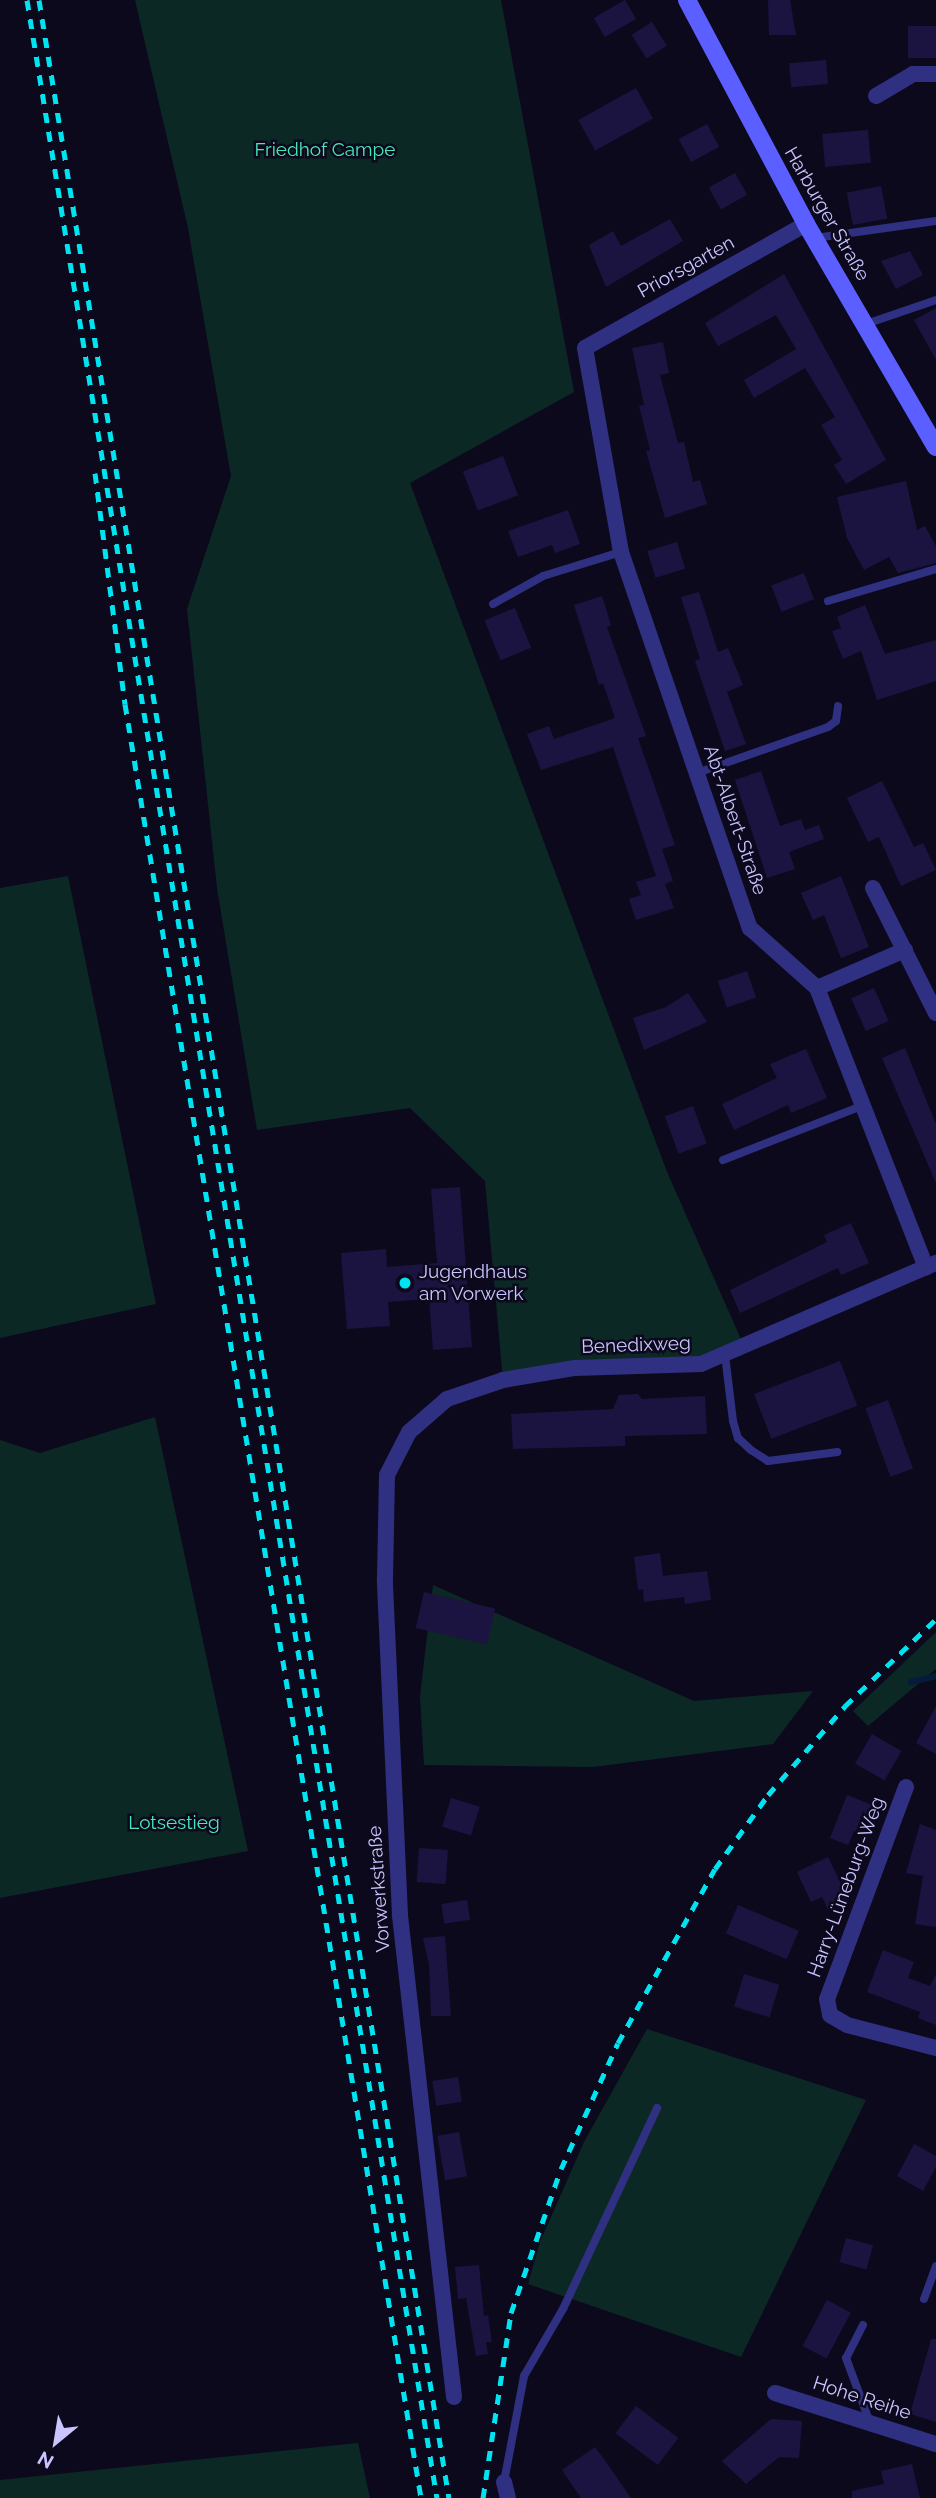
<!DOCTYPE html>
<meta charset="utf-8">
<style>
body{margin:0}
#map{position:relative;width:936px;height:2498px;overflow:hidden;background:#0c091d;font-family:Raleway,sans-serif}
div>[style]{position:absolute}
.green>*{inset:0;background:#0c2825}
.stream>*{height:6px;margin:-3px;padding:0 3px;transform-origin:3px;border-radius:3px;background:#041b3c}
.building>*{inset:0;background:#1b1440;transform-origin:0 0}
.service>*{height:8px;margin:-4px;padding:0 4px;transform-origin:4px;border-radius:4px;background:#2f3081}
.minor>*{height:16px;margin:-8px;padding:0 8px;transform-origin:8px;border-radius:8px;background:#2f3081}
.secondary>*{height:18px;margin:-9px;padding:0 9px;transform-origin:9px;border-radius:9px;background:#5c5fff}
.rail>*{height:5px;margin-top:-2.5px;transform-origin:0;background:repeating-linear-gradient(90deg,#00e3f0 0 10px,transparent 0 19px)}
.dots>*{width:19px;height:19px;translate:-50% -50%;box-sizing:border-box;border:4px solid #0c091d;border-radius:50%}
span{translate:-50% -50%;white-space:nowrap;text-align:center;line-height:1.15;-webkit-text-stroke:5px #0c091d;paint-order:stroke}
.park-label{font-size:19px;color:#46eaba}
.street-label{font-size:19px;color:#cac5ff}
.poi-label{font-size:19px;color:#cac5ff}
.left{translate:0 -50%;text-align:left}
.north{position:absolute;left:21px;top:2407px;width:70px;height:70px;-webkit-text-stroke:5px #0c091d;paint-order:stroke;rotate:210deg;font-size:19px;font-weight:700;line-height:28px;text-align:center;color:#cac5ff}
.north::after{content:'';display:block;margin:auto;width:24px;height:32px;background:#cac5ff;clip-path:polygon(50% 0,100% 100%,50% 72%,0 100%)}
</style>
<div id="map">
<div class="green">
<div style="clip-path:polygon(135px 0,501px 0,574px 392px,410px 483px,667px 1172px,744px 1346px,701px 1364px,503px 1380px,485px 1181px,410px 1108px,257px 1130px,217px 888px,187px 609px,231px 476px,188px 228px)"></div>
<div style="clip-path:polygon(68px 876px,156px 1304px,0 1338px,0 888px)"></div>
<div style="clip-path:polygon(155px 1417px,248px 1851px,0 1898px,0 1440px,40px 1453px)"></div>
<div style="clip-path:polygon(433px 1585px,694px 1701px,813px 1691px,773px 1744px,593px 1767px,424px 1765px,420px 1696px)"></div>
<div style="clip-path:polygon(936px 1632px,936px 1669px,868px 1726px,853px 1711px)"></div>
<div style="clip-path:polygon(647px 2029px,866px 2100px,741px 2357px,528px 2284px,540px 2242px,584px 2142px)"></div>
<div style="clip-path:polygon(358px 2443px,370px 2498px,0 2498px,0 2480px)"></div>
</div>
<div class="stream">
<div style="left:911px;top:1682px;width:26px;rotate:-13deg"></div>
</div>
<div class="building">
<div style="left:625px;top:0;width:22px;height:36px;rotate:60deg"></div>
<div style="clip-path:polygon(768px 0,790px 0,796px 35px,769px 35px)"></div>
<div style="left:652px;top:22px;width:28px;height:24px;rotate:58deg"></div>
<div style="left:936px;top:26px;width:32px;height:28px;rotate:90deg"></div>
<div style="left:826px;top:60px;width:24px;height:37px;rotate:85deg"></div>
<div style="left:636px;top:88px;width:35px;height:66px;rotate:61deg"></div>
<div style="left:707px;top:124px;width:26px;height:32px;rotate:62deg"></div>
<div style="left:868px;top:130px;width:33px;height:46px;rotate:85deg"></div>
<div style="left:735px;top:173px;width:25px;height:30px;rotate:61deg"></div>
<div style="left:881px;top:186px;width:33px;height:35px;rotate:79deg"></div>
<div style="clip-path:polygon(670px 219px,683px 241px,606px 287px,589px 245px,613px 231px,621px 246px)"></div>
<div style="clip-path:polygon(910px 251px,923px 275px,896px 289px,881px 261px)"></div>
<div style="clip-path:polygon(784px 274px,886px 460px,846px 484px,834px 465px,842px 460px,821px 425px,835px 417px,805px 368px,754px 398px,744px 380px,796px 349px,776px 315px,718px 346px,705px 323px)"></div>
<div style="clip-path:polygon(936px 308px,936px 360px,914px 320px)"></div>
<div style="clip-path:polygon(663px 342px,669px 373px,660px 375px,678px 443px,684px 442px,693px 482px,700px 480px,707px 504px,665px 518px,646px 451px,650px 450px,639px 406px,644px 405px,632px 348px)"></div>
<div style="left:503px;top:456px;width:42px;height:43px;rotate:69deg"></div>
<div style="clip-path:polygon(906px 481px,917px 530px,925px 526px,936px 546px,936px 563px,898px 573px,889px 557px,864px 570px,847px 538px,837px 497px)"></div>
<div style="clip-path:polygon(568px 510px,580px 544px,555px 553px,552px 545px,518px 557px,508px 531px)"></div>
<div style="left:677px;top:542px;width:28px;height:31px;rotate:73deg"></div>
<div style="left:804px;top:573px;width:28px;height:35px;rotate:69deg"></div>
<div style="clip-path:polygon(699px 592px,718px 652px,728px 648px,743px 685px,727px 692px,746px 744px,725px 751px,695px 661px,700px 659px,681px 597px)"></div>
<div style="clip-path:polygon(602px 596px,611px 625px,607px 627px,646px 736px,638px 738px,675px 845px,662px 849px,673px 881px,665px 884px,674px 908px,636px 920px,629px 899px,641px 895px,636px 882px,656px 876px,613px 747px,541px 770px,527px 734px,549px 726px,554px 739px,615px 718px,603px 683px,599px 685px,574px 605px)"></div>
<div style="clip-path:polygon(865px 605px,885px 654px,936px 640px,936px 681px,877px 700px,861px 651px,843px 659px,832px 631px,841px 628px,837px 617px)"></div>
<div style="left:515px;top:608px;width:43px;height:33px;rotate:68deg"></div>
<div style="clip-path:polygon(761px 771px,780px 826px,801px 819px,805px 830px,819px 825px,824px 839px,789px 852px,795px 869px,767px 878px,735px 780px)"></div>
<div style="clip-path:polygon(882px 781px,914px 847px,923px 843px,936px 870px,901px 886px,879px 837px,868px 842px,847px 798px)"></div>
<div style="clip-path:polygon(841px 876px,869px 947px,841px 958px,824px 915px,813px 920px,801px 893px)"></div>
<div style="left:747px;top:971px;width:28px;height:31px;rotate:71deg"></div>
<div style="left:874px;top:988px;width:36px;height:25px;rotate:66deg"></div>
<div style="clip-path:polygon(688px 993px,707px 1022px,644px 1050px,633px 1018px,666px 1007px)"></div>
<div style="clip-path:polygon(905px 1048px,936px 1124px,936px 1183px,882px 1058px)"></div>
<div style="clip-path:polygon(806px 1049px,827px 1098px,791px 1113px,788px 1105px,734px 1130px,722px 1104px,777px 1078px,770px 1064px)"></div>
<div style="left:693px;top:1106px;width:40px;height:30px;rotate:70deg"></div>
<div style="clip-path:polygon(460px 1187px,472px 1347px,433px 1350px,429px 1299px,388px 1302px,390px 1326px,347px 1329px,341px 1253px,386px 1249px,387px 1267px,437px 1263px,431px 1189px)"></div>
<div style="clip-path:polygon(851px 1223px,869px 1263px,841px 1275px,838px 1268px,740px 1313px,730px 1290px,827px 1242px,824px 1235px)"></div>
<div style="left:840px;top:1361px;width:48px;height:92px;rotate:69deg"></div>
<div style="clip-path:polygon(638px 1394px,642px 1399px,705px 1396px,707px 1434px,625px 1436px,625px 1446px,513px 1449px,511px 1414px,613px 1409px,619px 1395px)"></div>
<div style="left:888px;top:1400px;width:73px;height:24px;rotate:70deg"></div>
<div style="clip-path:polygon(660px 1553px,663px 1576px,707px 1571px,711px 1600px,685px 1604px,684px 1597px,644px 1602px,643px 1589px,638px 1590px,634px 1557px)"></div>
<div style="left:424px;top:1592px;width:73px;height:37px;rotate:13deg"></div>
<div style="clip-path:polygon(936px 1706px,936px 1754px,916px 1743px)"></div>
<div style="left:872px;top:1734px;width:34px;height:34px;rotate:30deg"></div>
<div style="clip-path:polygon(847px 1795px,875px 1806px,864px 1835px,854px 1831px,848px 1845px,830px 1838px)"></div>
<div style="left:451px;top:1798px;width:30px;height:30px;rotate:17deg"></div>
<div style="clip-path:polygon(920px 1824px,936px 1830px,936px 1927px,915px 1924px,923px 1876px,906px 1873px)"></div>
<div style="left:419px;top:1848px;width:29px;height:34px;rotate:4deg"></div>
<div style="clip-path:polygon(828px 1857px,849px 1900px,828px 1910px,822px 1897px,811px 1902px,797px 1872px)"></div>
<div style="left:467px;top:1900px;width:20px;height:26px;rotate:81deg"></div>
<div style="left:738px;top:1905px;width:66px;height:31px;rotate:23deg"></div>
<div style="clip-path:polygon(445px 1936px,451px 2016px,431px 2016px,429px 1964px,423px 1938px)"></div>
<div style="clip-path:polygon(883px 1950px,914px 1962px,908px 1978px,930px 1986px,936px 1974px,936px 2025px,918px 2018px,920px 2012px,867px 1992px)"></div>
<div style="left:744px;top:1974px;width:37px;height:34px;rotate:17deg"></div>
<div style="left:458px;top:2077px;width:25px;height:26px;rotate:81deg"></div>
<div style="left:459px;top:2132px;width:45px;height:22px;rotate:80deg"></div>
<div style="clip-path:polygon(914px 2144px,936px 2156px,936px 2167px,923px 2191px,897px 2176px)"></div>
<div style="left:846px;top:2238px;width:28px;height:25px;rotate:15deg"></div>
<div style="clip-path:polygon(479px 2265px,484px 2316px,488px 2315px,492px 2342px,486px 2342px,488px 2354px,476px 2356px,466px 2298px,458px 2299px,455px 2267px)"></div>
<div style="left:827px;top:2300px;width:27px;height:52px;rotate:28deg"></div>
<div style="clip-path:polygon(931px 2339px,936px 2339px,936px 2422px,910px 2414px)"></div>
<div style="left:636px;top:2406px;width:53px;height:34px;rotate:37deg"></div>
<div style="clip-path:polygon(771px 2419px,802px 2421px,799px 2458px,779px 2457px,746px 2484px,722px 2461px)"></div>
<div style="clip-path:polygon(595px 2447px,606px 2462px,631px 2498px,581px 2498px,562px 2470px)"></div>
<div style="clip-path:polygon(912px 2464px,920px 2498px,852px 2498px,852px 2491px,884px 2484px,881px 2471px)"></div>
</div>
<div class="service">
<div style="left:815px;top:238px;width:122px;rotate:-8deg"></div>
<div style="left:866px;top:324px;width:74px;rotate:-18.9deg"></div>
<div style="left:828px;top:601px;width:113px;rotate:-16.5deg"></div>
<div style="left:493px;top:604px;width:57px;rotate:-29.2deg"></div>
<div style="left:543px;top:576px;width:82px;rotate:-17.1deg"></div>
<div style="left:697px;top:773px;width:139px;rotate:-19.3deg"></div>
<div style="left:828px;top:727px;width:10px;rotate:-37deg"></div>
<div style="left:836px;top:721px;width:15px;rotate:-82deg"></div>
<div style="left:723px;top:1160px;width:151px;rotate:-21.3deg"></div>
<div style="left:725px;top:1355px;width:66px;rotate:83.1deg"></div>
<div style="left:733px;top:1421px;width:18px;rotate:74deg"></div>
<div style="left:738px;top:1438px;width:18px;rotate:43deg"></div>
<div style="left:751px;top:1450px;width:20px;rotate:33deg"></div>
<div style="left:768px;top:1461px;width:70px;rotate:-7.4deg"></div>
<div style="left:924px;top:2299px;width:35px;rotate:-70deg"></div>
<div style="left:863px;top:2325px;width:37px;rotate:117deg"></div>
<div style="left:846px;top:2358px;width:69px;rotate:69.7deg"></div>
<div style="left:504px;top:2482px;width:108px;rotate:-79.3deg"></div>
<div style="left:524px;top:2376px;width:78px;rotate:-59.8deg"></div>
<div style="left:563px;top:2309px;width:222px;rotate:-64.9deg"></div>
</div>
<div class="minor">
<div style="left:876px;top:96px;width:43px;rotate:-30.7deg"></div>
<div style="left:913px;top:74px;width:23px"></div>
<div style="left:806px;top:224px;width:253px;rotate:150.7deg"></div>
<div style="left:585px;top:348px;width:207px;rotate:80deg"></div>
<div style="left:621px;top:552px;width:398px;rotate:71.1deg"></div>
<div style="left:750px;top:928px;width:90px;rotate:41.8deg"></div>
<div style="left:817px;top:988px;width:300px;rotate:68.7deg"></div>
<div style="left:873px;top:888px;width:140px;rotate:63.3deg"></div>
<div style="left:817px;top:988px;width:96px;rotate:-23.4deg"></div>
<div style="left:906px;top:1787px;width:226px;rotate:110.4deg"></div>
<div style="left:827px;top:1999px;width:16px;rotate:79deg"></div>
<div style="left:830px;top:2015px;width:20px;rotate:30deg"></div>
<div style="left:847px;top:2025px;width:92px;rotate:14.5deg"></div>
<div style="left:775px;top:2393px;width:169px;rotate:17.6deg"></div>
<div style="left:454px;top:2397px;width:485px;rotate:-96.4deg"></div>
<div style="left:400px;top:1915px;width:336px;rotate:-92.6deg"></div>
<div style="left:385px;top:1579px;width:104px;rotate:-88.9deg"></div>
<div style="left:387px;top:1475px;width:48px;rotate:-62.9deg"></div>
<div style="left:409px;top:1432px;width:50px;rotate:-41deg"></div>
<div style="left:447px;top:1399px;width:59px;rotate:-18.7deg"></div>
<div style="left:503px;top:1380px;width:73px;rotate:-9.5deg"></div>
<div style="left:575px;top:1368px;width:126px;rotate:-1.8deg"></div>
<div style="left:701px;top:1364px;width:256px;rotate:-23.3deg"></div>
<div style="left:504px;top:2482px;width:16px;rotate:76deg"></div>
</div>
<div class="secondary">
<div style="left:687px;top:0;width:254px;rotate:62deg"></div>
<div style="left:806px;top:224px;width:258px;rotate:59.8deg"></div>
</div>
<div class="rail">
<div style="left:27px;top:0;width:2531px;rotate:80.68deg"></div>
<div style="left:39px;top:0;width:2531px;rotate:80.68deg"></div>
<div style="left:95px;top:473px;width:233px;rotate:82.6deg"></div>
<div style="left:125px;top:704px;width:1818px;rotate:80.63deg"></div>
<div style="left:483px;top:2498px;width:187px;rotate:-81.4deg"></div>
<div style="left:511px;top:2313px;width:152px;rotate:-70.9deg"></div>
<div style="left:561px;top:2169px;width:138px;rotate:-65.7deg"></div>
<div style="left:618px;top:2043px;width:199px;rotate:-60.9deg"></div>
<div style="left:715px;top:1869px;width:91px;rotate:-54.4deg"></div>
<div style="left:768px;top:1795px;width:118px;rotate:-49.1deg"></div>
<div style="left:845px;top:1706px;width:126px;rotate:-43.7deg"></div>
</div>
<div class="dots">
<div style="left:405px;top:1283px;background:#00e3f0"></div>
</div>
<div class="park-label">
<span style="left:325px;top:150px">Friedhof Campe</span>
<span style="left:174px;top:1823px">Lotsestieg</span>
</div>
<div class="street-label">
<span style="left:827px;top:214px;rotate:60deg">Harburger Straße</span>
<span style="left:686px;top:267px;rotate:-29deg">Priorsgarten</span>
<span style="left:735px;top:820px;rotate:71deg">Abt-Albert-Straße</span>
<span style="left:636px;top:1345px;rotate:-2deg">Benedixweg</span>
<span style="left:846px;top:1887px;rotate:-70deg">Harry-Lüneburg-Weg</span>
<span style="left:379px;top:1889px;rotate:-94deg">Vorwerkstraße</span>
<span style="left:862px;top:2398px;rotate:18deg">Hohe Reihe</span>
</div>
<div class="poi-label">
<span class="left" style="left:419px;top:1283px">Jugendhaus<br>am Vorwerk</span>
</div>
<div class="north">N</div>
</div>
